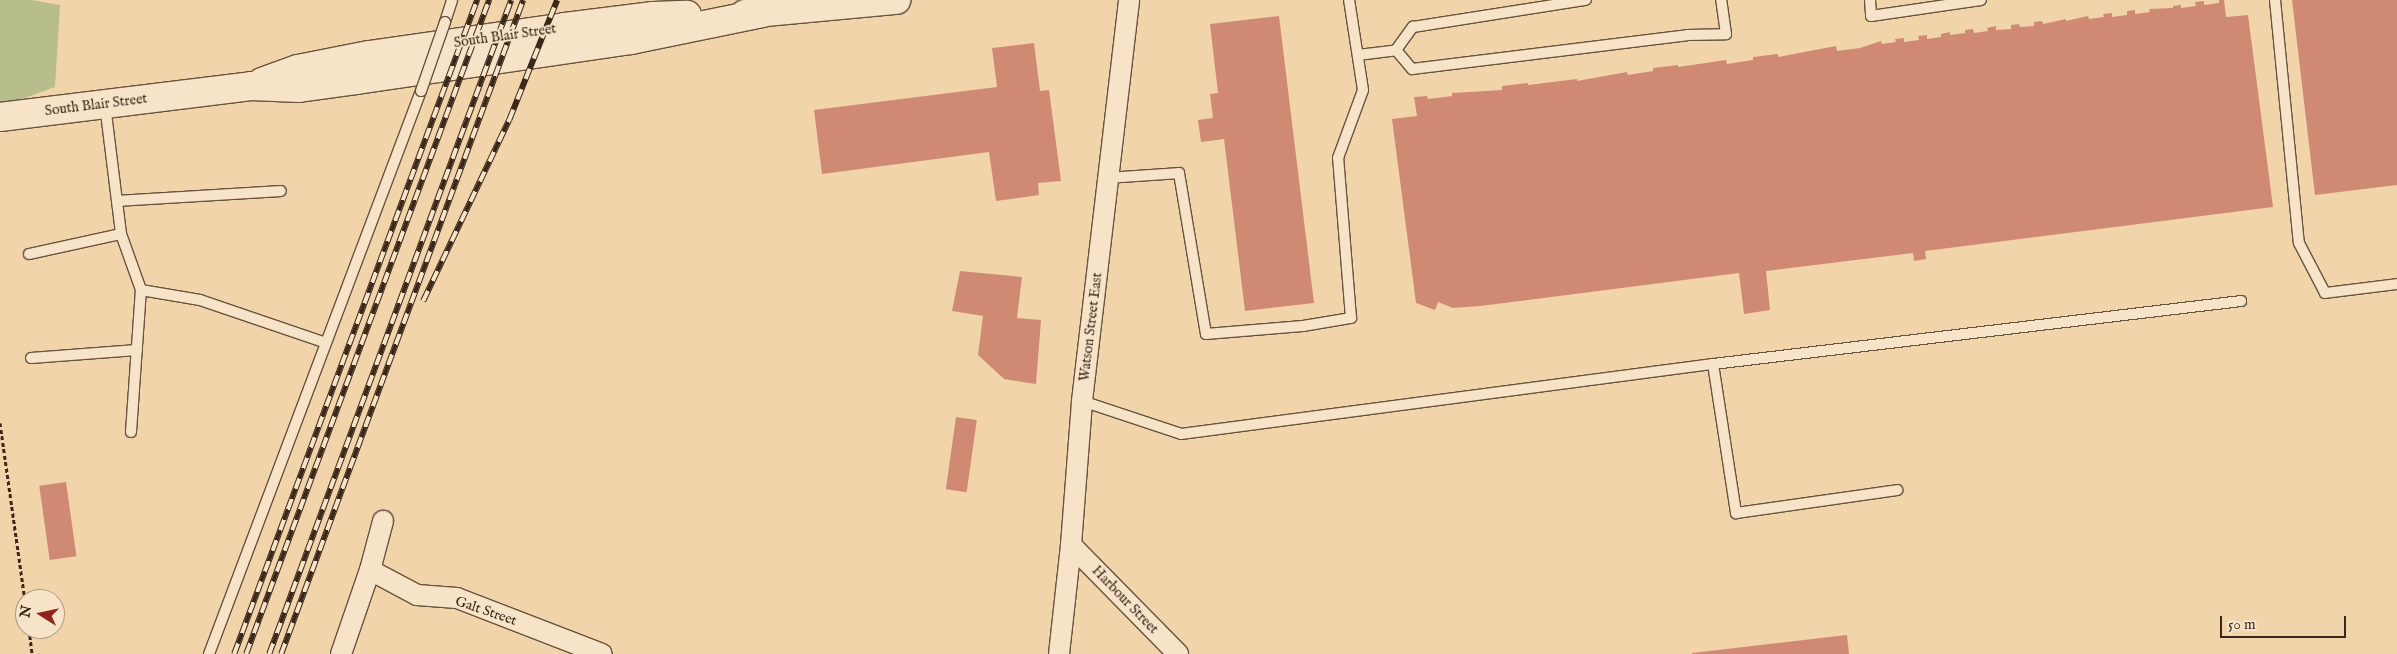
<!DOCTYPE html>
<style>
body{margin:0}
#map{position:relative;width:2397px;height:654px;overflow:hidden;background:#f1d4aa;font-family:"IM FELL English",serif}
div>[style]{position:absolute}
.green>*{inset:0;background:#b7bd8b}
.building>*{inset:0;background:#d08a74;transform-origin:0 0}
.path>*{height:3px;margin-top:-1.5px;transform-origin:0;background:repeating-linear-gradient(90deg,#3b281a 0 4px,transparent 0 6.5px)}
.roads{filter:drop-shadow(1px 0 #68533e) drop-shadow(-1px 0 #68533e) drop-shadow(0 1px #68533e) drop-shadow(0 -1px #68533e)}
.lane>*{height:10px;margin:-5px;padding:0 5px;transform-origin:5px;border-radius:5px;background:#f6e3c8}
.street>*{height:20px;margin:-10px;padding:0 10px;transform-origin:10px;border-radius:10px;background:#f6e3c8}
.secondary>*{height:28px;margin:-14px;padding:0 14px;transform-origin:14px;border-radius:14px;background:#f6e3c8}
.rail>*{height:5.5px;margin-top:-2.75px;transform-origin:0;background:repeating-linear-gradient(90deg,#f6e3c8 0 11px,#3b281a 0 22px);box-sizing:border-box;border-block:1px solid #3b281a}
.bridges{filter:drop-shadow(1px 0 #68533e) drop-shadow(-1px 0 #68533e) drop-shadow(0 1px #68533e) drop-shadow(0 -1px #68533e)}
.lane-bridge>*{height:10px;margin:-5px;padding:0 5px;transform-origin:5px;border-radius:5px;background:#f6e3c8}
span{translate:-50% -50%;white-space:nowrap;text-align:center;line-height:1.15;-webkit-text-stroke:4px #f6e3c8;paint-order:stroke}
.street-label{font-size:14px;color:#3b281a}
.north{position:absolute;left:15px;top:589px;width:50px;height:50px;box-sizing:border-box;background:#f6e3c8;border:1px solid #ab9882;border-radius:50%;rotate:280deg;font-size:14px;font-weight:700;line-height:20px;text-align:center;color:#3b281a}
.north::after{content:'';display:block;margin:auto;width:18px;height:22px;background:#8f2418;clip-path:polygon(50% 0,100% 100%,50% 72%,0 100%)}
.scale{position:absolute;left:2220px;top:616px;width:126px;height:22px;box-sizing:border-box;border:2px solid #3b281a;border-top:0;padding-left:6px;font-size:15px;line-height:18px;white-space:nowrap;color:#3b281a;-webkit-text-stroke:4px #f6e3c8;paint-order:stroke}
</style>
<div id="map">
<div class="green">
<div style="clip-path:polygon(0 0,31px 0,60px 5px,55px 87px,0 107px)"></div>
</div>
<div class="building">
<div style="clip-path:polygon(2219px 0,2224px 0,2226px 17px,2248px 15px,2273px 207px,1925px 251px,1926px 259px,1914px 261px,1913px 253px,1766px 271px,1770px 310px,1744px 314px,1739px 273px,1480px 306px,1453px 308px,1438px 302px,1435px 310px,1416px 303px,1392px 119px,1417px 116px,1414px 97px,1427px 96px,1428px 99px,1452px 96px,1452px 93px,1502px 90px,1502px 86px,1528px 83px,1528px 85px,1577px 79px,1577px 81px,1627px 72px,1628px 75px,1653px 71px,1653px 68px,1678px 65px,1678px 67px,1726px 60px,1727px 64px,1753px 60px,1753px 57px,1778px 54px,1778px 57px,1836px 46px,1837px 51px,1860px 48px,1881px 41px,1882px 44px,1896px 42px,1895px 39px,1904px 38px,1904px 42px,1919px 40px,1918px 36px,1927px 35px,1927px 39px,1941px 37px,1941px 34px,1950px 32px,1950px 35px,1965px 33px,1965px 30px,1973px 29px,1974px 33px,1988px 31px,1987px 28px,1996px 26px,1996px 30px,2011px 29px,2011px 25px,2019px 24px,2020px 27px,2034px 26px,2034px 22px,2042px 21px,2043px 24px,2066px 19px,2066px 21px,2088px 16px,2089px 19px,2104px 17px,2103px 14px,2112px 13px,2112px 17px,2127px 15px,2127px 11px,2135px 10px,2135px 14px,2150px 12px,2149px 9px,2173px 8px,2173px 6px,2181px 5px,2181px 8px,2196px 6px,2195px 2px,2204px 1px,2204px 5px,2219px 3px)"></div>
<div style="clip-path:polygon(2292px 0,2397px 0,2397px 185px,2315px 195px)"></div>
<div style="clip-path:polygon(1279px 16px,1314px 303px,1245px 311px,1224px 139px,1201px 142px,1198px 120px,1213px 118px,1210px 94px,1218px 93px,1210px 24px)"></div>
<div style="clip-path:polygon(1034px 43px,1040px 91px,1049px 90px,1061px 181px,1038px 183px,1039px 195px,996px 201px,989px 152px,822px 174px,814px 110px,997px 87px,992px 48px)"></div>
<div style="clip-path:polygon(960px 271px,1022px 277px,1017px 318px,1041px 320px,1036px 384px,1004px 379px,978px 355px,983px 316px,952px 311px)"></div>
<div style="left:956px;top:417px;width:21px;height:73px;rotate:8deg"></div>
<div style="left:66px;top:482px;width:75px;height:27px;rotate:82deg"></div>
<div style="clip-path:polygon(1847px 635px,1849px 654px,1692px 654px,1692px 653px)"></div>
</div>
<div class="path">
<div style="left:0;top:423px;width:179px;rotate:82deg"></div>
<div style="left:29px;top:629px;width:25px;rotate:83deg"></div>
</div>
<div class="roads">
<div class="lane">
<div style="left:1870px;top:0;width:16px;rotate:86deg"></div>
<div style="left:1871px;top:16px;width:111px;rotate:-8.3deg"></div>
<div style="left:2275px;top:0;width:244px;rotate:84.4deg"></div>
<div style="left:2299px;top:243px;width:56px;rotate:62.5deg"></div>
<div style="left:2325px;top:293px;width:73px;rotate:-7.1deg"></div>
<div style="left:445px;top:22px;width:23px;rotate:-72deg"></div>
<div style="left:1396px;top:50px;width:25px;rotate:50deg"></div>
<div style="left:1412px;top:69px;width:277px;rotate:-7deg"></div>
<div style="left:1687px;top:35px;width:39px;rotate:-1deg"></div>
<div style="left:1726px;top:34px;width:34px;rotate:-98deg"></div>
<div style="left:1358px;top:55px;width:38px;rotate:-7deg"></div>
<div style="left:1396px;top:50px;width:29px;rotate:-54deg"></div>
<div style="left:1413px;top:27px;width:175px;rotate:-8.9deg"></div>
<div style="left:105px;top:105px;width:130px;rotate:82.9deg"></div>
<div style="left:121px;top:234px;width:59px;rotate:70.3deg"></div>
<div style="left:141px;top:290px;width:60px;rotate:9.6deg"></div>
<div style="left:200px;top:300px;width:133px;rotate:18.8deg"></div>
<div style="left:1108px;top:178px;width:71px;rotate:-4deg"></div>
<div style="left:1179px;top:173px;width:163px;rotate:80.5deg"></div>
<div style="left:1206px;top:334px;width:97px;rotate:-4.7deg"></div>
<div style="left:1303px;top:326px;width:49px;rotate:-9.5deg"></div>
<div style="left:1351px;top:318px;width:161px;rotate:-94.6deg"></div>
<div style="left:1338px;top:158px;width:72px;rotate:-69.8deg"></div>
<div style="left:1363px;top:90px;width:91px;rotate:-98.8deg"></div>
<div style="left:117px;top:201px;width:164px;rotate:-3.5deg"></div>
<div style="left:29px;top:254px;width:94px;rotate:-12.3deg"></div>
<div style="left:31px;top:358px;width:106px;rotate:-4.3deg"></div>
<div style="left:1713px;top:364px;width:151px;rotate:81.2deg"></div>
<div style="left:1736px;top:513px;width:163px;rotate:-8.1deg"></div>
<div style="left:1082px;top:401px;width:104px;rotate:18.4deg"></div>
<div style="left:1181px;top:434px;width:537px;rotate:-7.5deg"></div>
<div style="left:1713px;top:364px;width:532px;rotate:-6.8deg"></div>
<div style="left:131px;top:432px;width:142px;rotate:-86deg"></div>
<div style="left:209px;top:654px;width:602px;rotate:-69.37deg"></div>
</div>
<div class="street">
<div style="left:1071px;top:545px;width:153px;rotate:45.5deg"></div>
<div style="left:370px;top:570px;width:53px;rotate:28deg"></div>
<div style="left:417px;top:595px;width:40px;rotate:4.3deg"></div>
<div style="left:457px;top:598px;width:155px;rotate:21.1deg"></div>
<div style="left:341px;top:654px;width:89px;rotate:-71deg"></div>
<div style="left:370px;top:570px;width:51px;rotate:-75.1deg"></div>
<div style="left:1059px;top:654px;width:110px;rotate:-83.7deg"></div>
<div style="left:1071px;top:545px;width:144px;rotate:-85.6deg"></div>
<div style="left:1082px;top:401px;width:404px;rotate:-83.3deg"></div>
</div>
<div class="secondary">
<div style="left:745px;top:14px;width:152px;rotate:-5.3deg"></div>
<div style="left:262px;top:82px;width:38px;rotate:-20deg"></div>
<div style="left:298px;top:69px;width:72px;rotate:-11.2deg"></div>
<div style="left:369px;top:55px;width:198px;rotate:-8.1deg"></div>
<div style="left:565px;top:27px;width:89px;rotate:-7.1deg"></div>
<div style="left:653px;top:16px;width:34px;rotate:-2deg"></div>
<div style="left:0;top:117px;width:253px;rotate:-7deg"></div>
<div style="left:251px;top:86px;width:48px;rotate:2.4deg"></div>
<div style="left:299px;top:88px;width:59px;rotate:-7.9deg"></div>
<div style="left:357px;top:80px;width:277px;rotate:-8.3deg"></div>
<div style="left:631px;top:40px;width:134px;rotate:-11.6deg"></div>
</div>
</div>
<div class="rail">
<div style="left:423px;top:301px;width:200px;rotate:-64.6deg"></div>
<div style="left:509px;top:120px;width:129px;rotate:-68.2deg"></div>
<div style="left:234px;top:654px;width:698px;rotate:-69.62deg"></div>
<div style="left:246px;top:654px;width:698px;rotate:-69.62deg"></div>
<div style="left:269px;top:654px;width:697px;rotate:-69.69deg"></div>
<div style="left:281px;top:654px;width:697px;rotate:-69.69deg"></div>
</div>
<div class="bridges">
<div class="lane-bridge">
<div style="left:421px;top:91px;width:73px;rotate:-70.8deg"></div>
</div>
</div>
<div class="street-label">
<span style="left:505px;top:36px;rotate:-8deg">South Blair Street</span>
<span style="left:96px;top:105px;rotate:-7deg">South Blair Street</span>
<span style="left:1091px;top:327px;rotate:-83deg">Watson Street East</span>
<span style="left:1125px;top:600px;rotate:46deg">Harbour Street</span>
<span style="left:486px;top:611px;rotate:19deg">Galt Street</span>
</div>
<div class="north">N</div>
<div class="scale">50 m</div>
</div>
